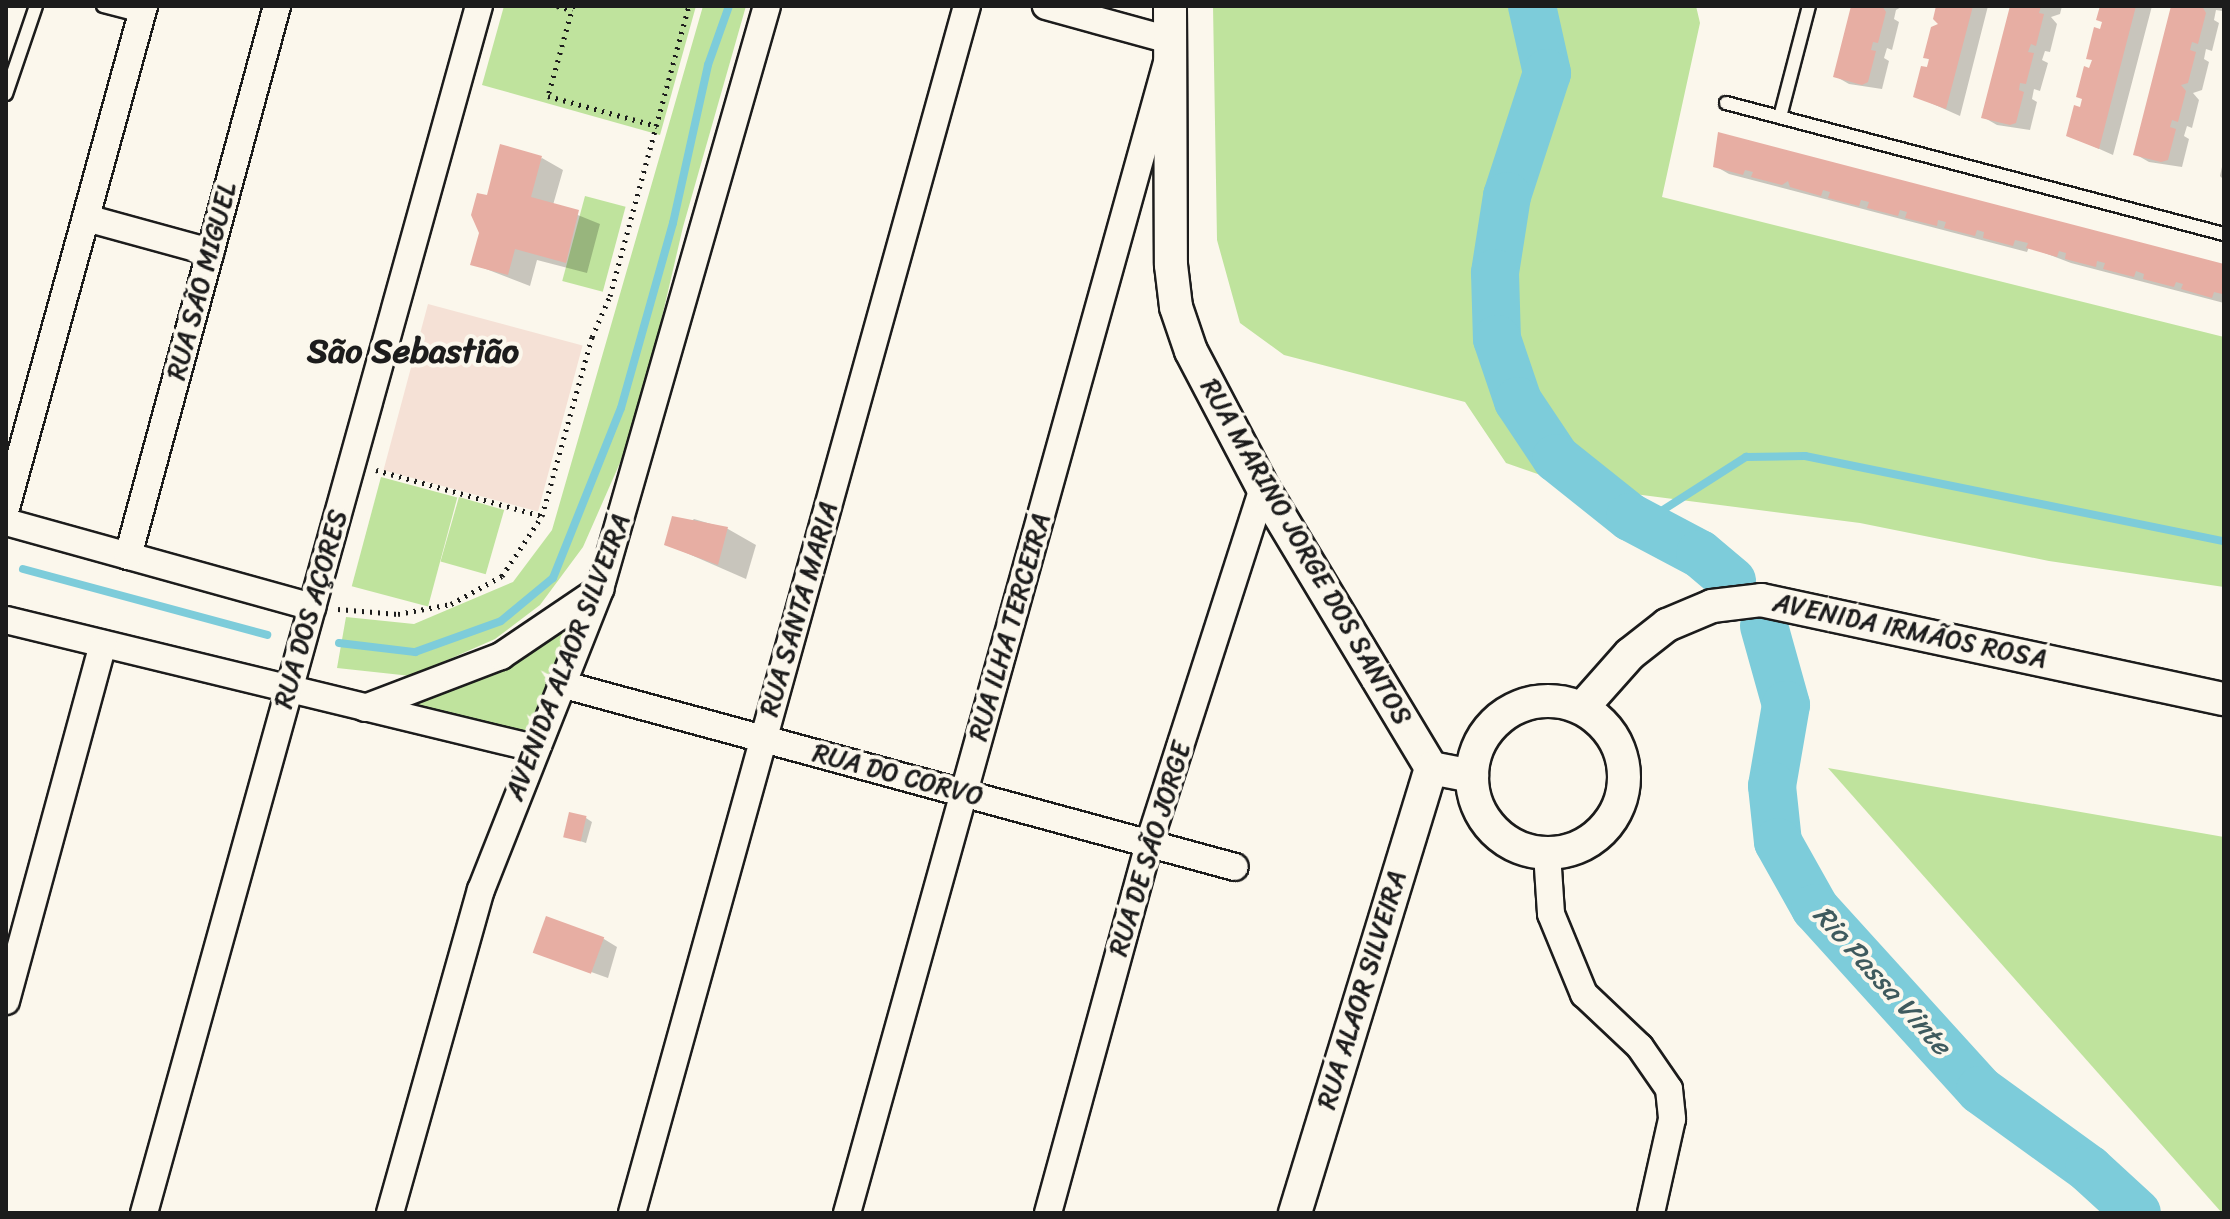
<!DOCTYPE html>
<meta charset="utf-8">
<style>
body{margin:0}
#map{position:relative;width:2230px;height:1219px;overflow:hidden;background:#fbf7ec;font-family:Sriracha,sans-serif}
div>[style]{position:absolute}
.built>*{inset:0;background:#f5e1d6;transform-origin:0 0}
.green>*{inset:0;background:#bfe39d;transform-origin:0 0}
.shadow>*{inset:0;background:#0003}
.stream>*{height:8px;margin:-4px;padding:0 4px;transform-origin:4px;border-radius:4px;background:#7dccda}
.river>*{height:48px;margin:-24px;padding:0 24px;transform-origin:24px;border-radius:24px;background:#7dccda}
.building>*{inset:0;background:#e7aea3;transform-origin:0 0}
.path>*{height:5px;margin-top:-2.5px;transform-origin:0;background:repeating-linear-gradient(90deg,#1c1c1c 0 2px,transparent 0 8px)}
.roads{filter:drop-shadow(2px 0 #1c1c1c) drop-shadow(-2px 0 #1c1c1c) drop-shadow(0 2px #1c1c1c) drop-shadow(0 -2px #1c1c1c)}
.service>*{height:12px;margin:-6px;padding:0 6px;transform-origin:6px;border-radius:6px;background:#fbf7ec}
.minor>*{height:26px;margin:-13px;padding:0 13px;transform-origin:13px;border-radius:13px;background:#fbf7ec}
.tertiary>*{height:32px;margin:-16px;padding:0 16px;transform-origin:16px;border-radius:16px;background:#fbf7ec}
.tertiary>.ring{margin:-16px;padding:0;box-sizing:content-box;background:none;border:32px solid #fbf7ec;border-radius:50%}
span{translate:-50% -50%;white-space:nowrap;text-align:center;line-height:1.15;-webkit-text-stroke:8px #fbf7ec;paint-order:stroke}
.street-label{font-size:26px;color:#1c1c1c}
.water-label{font-size:28px;color:#3e5a5e;font-style:italic}
.district-label{font-size:34px;color:#1c1c1c;font-weight:700}
.frame{position:absolute;inset:0;border:8px solid #1c1c1c;pointer-events:none}
</style>
<div id="map">
<div class="built">
<div style="left:428px;top:304px;width:160px;height:172px;rotate:15deg"></div>
</div>
<div class="green">
<div style="clip-path:polygon(504px 6px,696px 6px,660px 135px,482px 85px)"></div>
<div style="clip-path:polygon(703px 6px,746px 6px,683px 227px,637px 424px,583px 547px,540px 605px,495px 639px,411px 676px,337px 668px,346px 617px,414px 624px,513px 582px,552px 530px)"></div>
<div style="clip-path:polygon(1213px 6px,1696px 6px,1700px 23px,1662px 197px,2224px 337px,2224px 587px,2049px 561px,1860px 523px,1572px 486px,1506px 463px,1465px 402px,1284px 355px,1240px 323px,1217px 240px)"></div>
<div style="left:585px;top:196px;width:42px;height:88px;rotate:15deg"></div>
<div style="left:381px;top:477px;width:79px;height:113px;rotate:15deg"></div>
<div style="left:459px;top:497px;width:47px;height:67px;rotate:16deg"></div>
<div style="clip-path:polygon(565px 629px,573px 634px,531px 739px,410px 705px,411px 700px)"></div>
<div style="clip-path:polygon(1828px 768px,2224px 837px,2224px 1213px,2222px 1213px)"></div>
</div>
<div class="shadow">
<div style="clip-path:polygon(1853px 6px,1903px 6px,1896px 10px,1894px 19px,1899px 22px,1892px 50px,1887px 48px,1884px 58px,1889px 61px,1882px 89px,1849px 84px,1835px 76px)"></div>
<div style="clip-path:polygon(1938px 6px,1988px 6px,1960px 116px,1915px 96px,1930px 60px,1925px 57px,1941px 25px)"></div>
<div style="clip-path:polygon(2012px 6px,2062px 6px,2060px 14px,2051px 17px,2057px 24px,2050px 52px,2045px 51px,2042px 60px,2048px 63px,2040px 91px,2034px 89px,2032px 99px,2037px 102px,2030px 130px,1997px 125px,1983px 117px)"></div>
<div style="clip-path:polygon(2102px 6px,2152px 6px,2113px 155px,2068px 135px,2081px 109px,2104px 22px)"></div>
<div style="clip-path:polygon(2173px 6px,2223px 6px,2222px 11px,2216px 10px,2214px 20px,2219px 23px,2212px 51px,2206px 49px,2204px 59px,2209px 62px,2202px 90px,2193px 93px,2199px 100px,2192px 128px,2187px 126px,2184px 136px,2189px 139px,2182px 167px,2149px 162px,2135px 154px)"></div>
<div style="clip-path:polygon(1720px 134px,2224px 266px,2224px 303px,2071px 263px,2029px 247px,2027px 252px,1729px 174px,1715px 166px)"></div>
<div style="clip-path:polygon(542px 158px,563px 170px,553px 205px,600px 224px,587px 273px,537px 260px,530px 286px,473px 264px,488px 198px)"></div>
<div style="clip-path:polygon(2224px 158px,2224px 180px,2220px 176px)"></div>
<div style="clip-path:polygon(694px 519px,728px 529px,756px 545px,746px 579px,666px 544px)"></div>
<div style="clip-path:polygon(586px 818px,592px 822px,586px 843px,565px 836px)"></div>
<div style="clip-path:polygon(604px 939px,617px 947px,608px 978px,538px 953px)"></div>
</div>
<div class="stream">
<div style="left:1630px;top:517px;width:22px"></div>
<div style="left:1652px;top:517px;width:112px;rotate:-32.6deg"></div>
<div style="left:1746px;top:457px;width:59px;rotate:-1deg"></div>
<div style="left:1805px;top:456px;width:428px;rotate:11.5deg"></div>
<div style="left:23px;top:569px;width:253px;rotate:15.1deg"></div>
<div style="left:339px;top:643px;width:77px;rotate:6.8deg"></div>
<div style="left:415px;top:652px;width:91px;rotate:-19.8deg"></div>
<div style="left:501px;top:621px;width:67px;rotate:-39.6deg"></div>
<div style="left:553px;top:578px;width:183px;rotate:-68.2deg"></div>
<div style="left:621px;top:408px;width:192px;rotate:-74.3deg"></div>
<div style="left:673px;top:223px;width:162px;rotate:-77.5deg"></div>
<div style="left:708px;top:65px;width:63px;rotate:-70.4deg"></div>
</div>
<div class="river">
<div style="left:1532px;top:6px;width:69px;rotate:77.4deg"></div>
<div style="left:1547px;top:73px;width:129px;rotate:108deg"></div>
<div style="left:1507px;top:196px;width:78px;rotate:98.9deg"></div>
<div style="left:1495px;top:273px;width:66px;rotate:88.3deg"></div>
<div style="left:1497px;top:339px;width:65px;rotate:71.3deg"></div>
<div style="left:1518px;top:401px;width:69px;rotate:56.3deg"></div>
<div style="left:1556px;top:458px;width:95px;rotate:38.6deg"></div>
<div style="left:1630px;top:517px;width:79px;rotate:27.9deg"></div>
<div style="left:1700px;top:554px;width:42px;rotate:40.2deg"></div>
<div style="left:1764px;top:626px;width:82px;rotate:74.4deg"></div>
<div style="left:1786px;top:705px;width:82px;rotate:99.8deg"></div>
<div style="left:1772px;top:786px;width:56px;rotate:83.9deg"></div>
<div style="left:1778px;top:842px;width:76px;rotate:60.7deg"></div>
<div style="left:1815px;top:908px;width:246px;rotate:47.8deg"></div>
<div style="left:1980px;top:1090px;width:135px;rotate:35.9deg"></div>
<div style="left:2089px;top:1169px;width:65px;rotate:42.5deg"></div>
</div>
<div class="building">
<div style="clip-path:polygon(1851px 6px,1882px 6px,1886px 12px,1878px 43px,1873px 42px,1871px 50px,1876px 51px,1868px 82px,1862px 85px,1833px 77px)"></div>
<div style="clip-path:polygon(1936px 6px,1973px 6px,1946px 109px,1913px 97px,1921px 66px,1927px 67px,1929px 59px,1923px 58px,1931px 27px,1938px 24px,1933px 19px)"></div>
<div style="clip-path:polygon(2010px 6px,2041px 6px,2039px 13px,2044px 14px,2036px 46px,2031px 44px,2028px 52px,2034px 53px,2026px 84px,2020px 83px,2019px 90px,2024px 92px,2016px 123px,2010px 125px,1981px 118px)"></div>
<div style="clip-path:polygon(2100px 6px,2136px 6px,2099px 149px,2066px 136px,2074px 105px,2080px 107px,2082px 99px,2076px 97px,2084px 66px,2089px 68px,2092px 60px,2086px 59px,2094px 27px,2100px 29px,2102px 22px,2096px 20px)"></div>
<div style="clip-path:polygon(2171px 6px,2202px 6px,2206px 13px,2198px 44px,2192px 42px,2190px 50px,2196px 52px,2188px 83px,2181px 85px,2186px 91px,2178px 122px,2172px 120px,2170px 127px,2176px 129px,2168px 160px,2161px 162px,2133px 155px)"></div>
<div style="clip-path:polygon(1718px 132px,2224px 264px,2224px 301px,2222px 294px,2214px 292px,2212px 298px,2181px 289px,2183px 284px,2176px 282px,2174px 287px,2143px 279px,2144px 274px,2136px 271px,2134px 277px,2103px 269px,2105px 263px,2097px 261px,2096px 267px,2065px 259px,2066px 253px,2059px 251px,2057px 257px,2026px 248px,2028px 243px,2015px 240px,2013px 246px,1983px 238px,1984px 232px,1977px 230px,1975px 236px,1944px 228px,1946px 222px,1938px 220px,1937px 226px,1905px 218px,1907px 212px,1900px 210px,1898px 216px,1867px 208px,1869px 202px,1861px 200px,1859px 206px,1828px 198px,1830px 192px,1823px 190px,1821px 196px,1790px 187px,1788px 181px,1782px 185px,1751px 177px,1753px 172px,1745px 170px,1743px 175px,1713px 167px)"></div>
<div style="clip-path:polygon(500px 144px,542px 156px,531px 197px,579px 210px,566px 263px,515px 249px,508px 275px,470px 265px,479px 233px,471px 215px,477px 193px,487px 195px)"></div>
<div style="clip-path:polygon(672px 516px,728px 527px,718px 565px,664px 545px)"></div>
<div style="left:569px;top:812px;width:18px;height:26px;rotate:13deg"></div>
<div style="left:546px;top:916px;width:62px;height:39px;rotate:20deg"></div>
</div>
<div class="path">
<div style="left:557px;top:6px;width:16px;rotate:15deg"></div>
<div style="left:573px;top:6px;width:93px;rotate:105.5deg"></div>
<div style="left:548px;top:96px;width:113px;rotate:15.4deg"></div>
<div style="left:376px;top:470px;width:172px;rotate:15.5deg"></div>
<div style="left:338px;top:609px;width:60px;rotate:4.8deg"></div>
<div style="left:398px;top:614px;width:54px;rotate:-10.7deg"></div>
<div style="left:451px;top:604px;width:58px;rotate:-28.8deg"></div>
<div style="left:502px;top:576px;width:72px;rotate:-56.3deg"></div>
<div style="left:542px;top:516px;width:186px;rotate:-74.4deg"></div>
<div style="left:592px;top:337px;width:45px;rotate:-66.3deg"></div>
<div style="left:610px;top:296px;width:301px;rotate:-74.8deg"></div>
</div>
<div class="roads">
<div class="service">
<div style="left:103px;top:6px;width:40px;rotate:14.4deg"></div>
<div style="left:6px;top:94px;width:93px;rotate:-71.2deg"></div>
<div style="left:1726px;top:103px;width:515px;rotate:14.74deg"></div>
<div style="left:1780px;top:117px;width:115px;rotate:-75.4deg"></div>
</div>
<div class="minor">
<div style="left:86px;top:218px;width:129px;rotate:15.3deg"></div>
<div style="left:6px;top:508px;width:521px;rotate:-74.63deg"></div>
<div style="left:6px;top:522px;width:318px;rotate:15.5deg"></div>
<div style="left:128px;top:556px;width:570px;rotate:-74.84deg"></div>
<div style="left:6px;top:620px;width:543px;rotate:13.63deg"></div>
<div style="left:561px;top:684px;width:698px;rotate:15.19deg"></div>
<div style="left:365px;top:708px;width:146px;rotate:-20.9deg"></div>
<div style="left:501px;top:656px;width:120px;rotate:-34.1deg"></div>
<div style="left:1547px;top:853px;width:61px;rotate:86.2deg"></div>
<div style="left:1551px;top:914px;width:87px;rotate:67.6deg"></div>
<div style="left:1584px;top:994px;width:77px;rotate:43.4deg"></div>
<div style="left:1640px;top:1047px;width:51px;rotate:55.4deg"></div>
<div style="left:1669px;top:1089px;width:30px;rotate:84deg"></div>
<div style="left:1672px;top:1119px;width:96px;rotate:102.6deg"></div>
<div style="left:6px;top:1001px;width:370px;rotate:-74.8deg"></div>
<div style="left:144px;top:1213px;width:1253px;rotate:-74.49deg"></div>
<div style="left:390px;top:1213px;width:336px;rotate:-74.3deg"></div>
<div style="left:481px;top:890px;width:324px;rotate:-68.4deg"></div>
<div style="left:600px;top:589px;width:606px;rotate:-74.02deg"></div>
<div style="left:632px;top:1213px;width:1253px;rotate:-74.49deg"></div>
<div style="left:847px;top:1213px;width:1216px;rotate:-74.46deg"></div>
<div style="left:1173px;top:41px;width:132px;rotate:-164.6deg"></div>
<div style="left:1048px;top:1213px;width:384px;rotate:-74.7deg"></div>
<div style="left:1149px;top:843px;width:373px;rotate:-72.2deg"></div>
</div>
<div class="tertiary">
<div style="left:1170px;top:6px;width:259px;rotate:89.8deg"></div>
<div style="left:1171px;top:265px;width:42px;rotate:83.2deg"></div>
<div style="left:1176px;top:307px;width:46px;rotate:71.2deg"></div>
<div style="left:1191px;top:351px;width:155px;rotate:62.3deg"></div>
<div style="left:1263px;top:488px;width:327px;rotate:59deg"></div>
<div style="left:1431px;top:768px;width:42px;rotate:11deg"></div>
<div class="ring" style="left:1472px;top:701px;width:120px;height:120px"></div>
<div style="left:1582px;top:708px;width:72px;rotate:-48.4deg"></div>
<div style="left:1630px;top:654px;width:47px;rotate:-38.1deg"></div>
<div style="left:1667px;top:625px;width:49px;rotate:-22.9deg"></div>
<div style="left:1712px;top:606px;width:49px;rotate:-7deg"></div>
<div style="left:1761px;top:600px;width:473px;rotate:12.1deg"></div>
<div style="left:1295px;top:1213px;width:465px;rotate:-73deg"></div>
</div>
</div>
<div class="street-label">
<span style="left:202px;top:281px;rotate:-75deg">RUA SÃO MIGUEL</span>
<span style="left:1306px;top:552px;rotate:60deg">RUA MARINO JORGE DOS SANTOS</span>
<span style="left:311px;top:609px;rotate:-74deg">RUA DOS AÇORES</span>
<span style="left:799px;top:609px;rotate:-74deg">RUA SANTA MARIA</span>
<span style="left:1010px;top:627px;rotate:-74deg">RUA ILHA TERCEIRA</span>
<span style="left:1910px;top:631px;rotate:12deg">AVENIDA IRMÃOS ROSA</span>
<span style="left:568px;top:657px;rotate:-69deg">AVENIDA ALAOR SILVEIRA</span>
<span style="left:898px;top:775px;rotate:15deg">RUA DO CORVO</span>
<span style="left:1150px;top:849px;rotate:-73deg">RUA DE SÃO JORGE</span>
<span style="left:1362px;top:990px;rotate:-73deg">RUA ALAOR SILVEIRA</span>
</div>
<div class="water-label">
<span style="left:1882px;top:980px;rotate:48deg">Rio Passa Vinte</span>
</div>
<div class="district-label">
<span style="left:413px;top:352px">São Sebastião</span>
</div>
<div class="frame"></div>
</div>
